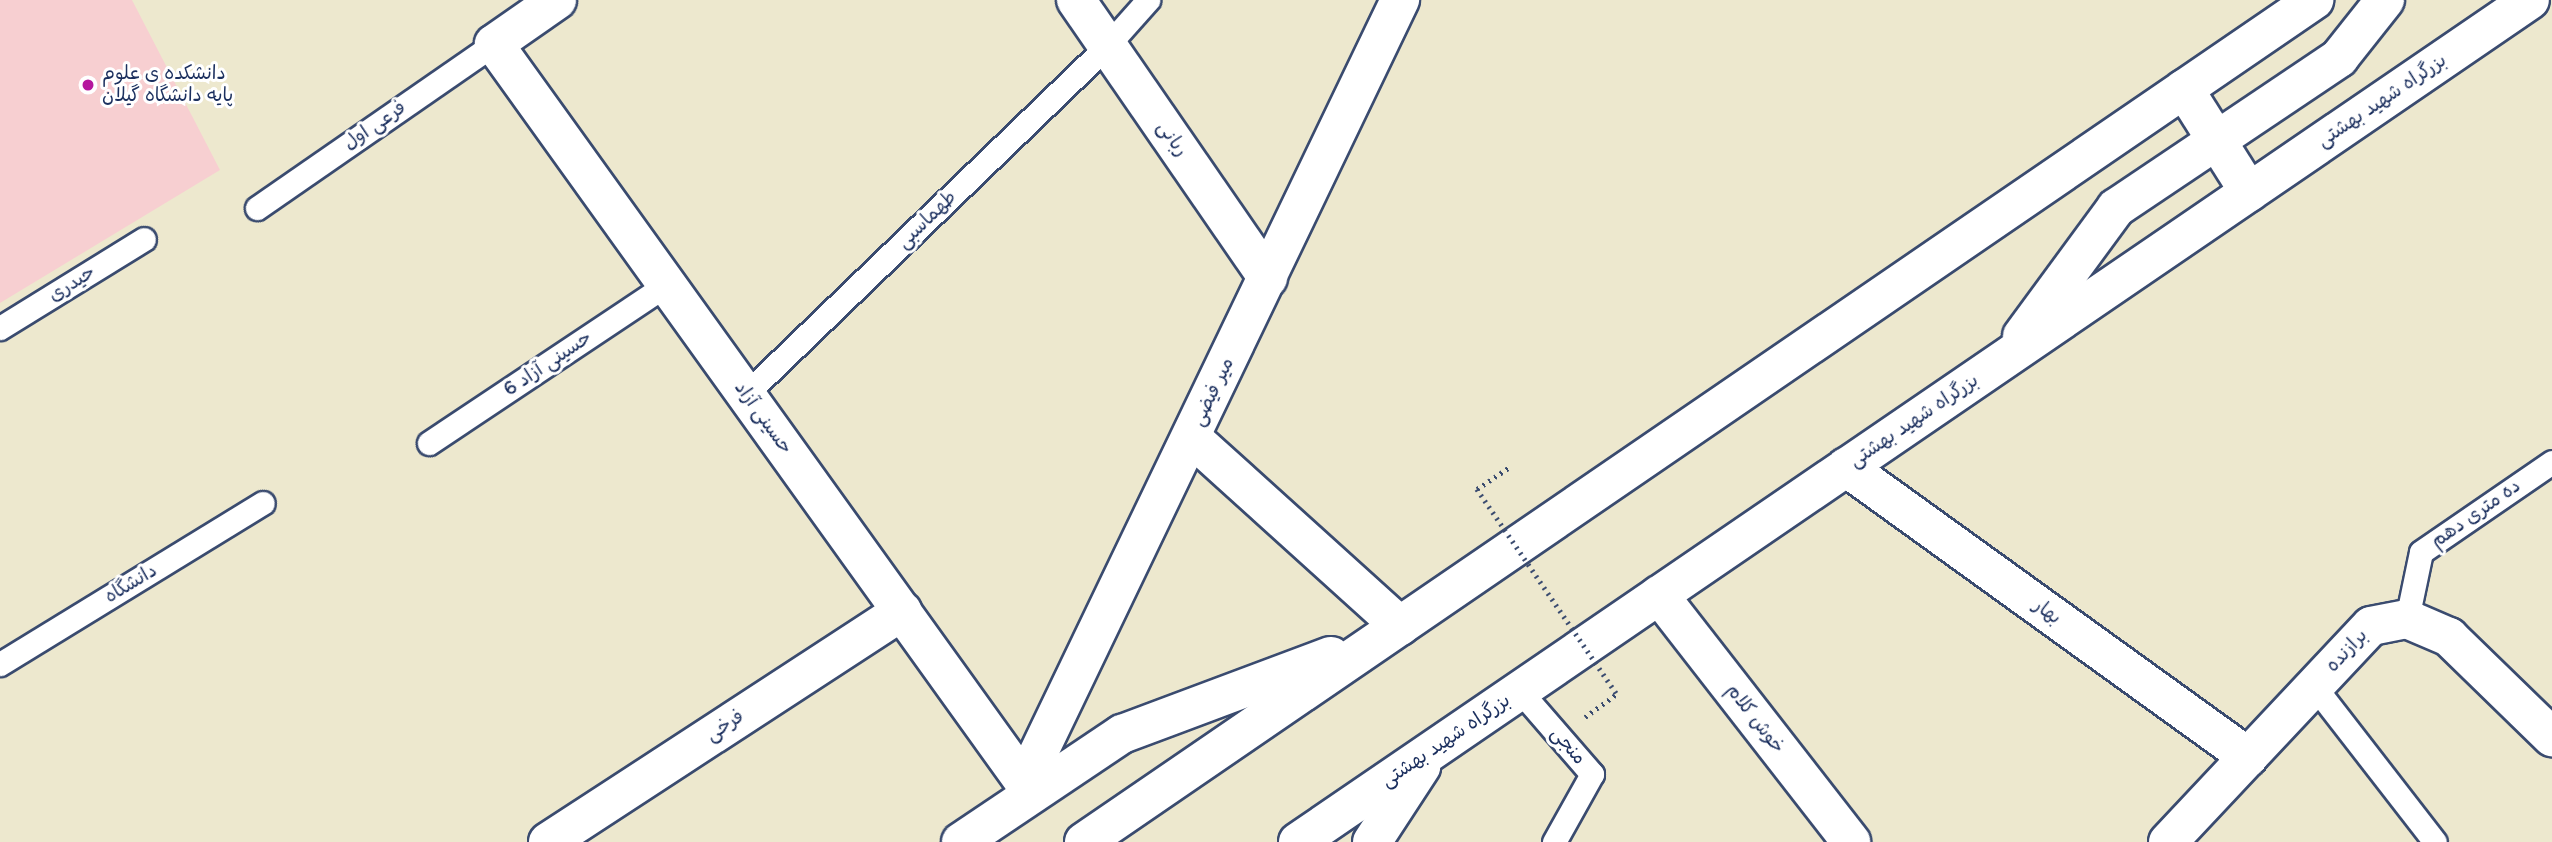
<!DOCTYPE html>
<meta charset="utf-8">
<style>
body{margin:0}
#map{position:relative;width:2552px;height:842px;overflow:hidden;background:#ede8ce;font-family:"Balsamiq Sans","Playpen Sans Arabic",sans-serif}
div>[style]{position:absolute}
.built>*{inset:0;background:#f7cfd1}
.path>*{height:4.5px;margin-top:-2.25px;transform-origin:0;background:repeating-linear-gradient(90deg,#3a4b6f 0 2px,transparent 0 7px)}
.roads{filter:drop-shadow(2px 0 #3a4b6f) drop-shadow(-2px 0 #3a4b6f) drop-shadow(0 2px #3a4b6f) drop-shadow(0 -2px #3a4b6f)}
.lane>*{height:23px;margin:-11.5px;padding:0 11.5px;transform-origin:11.5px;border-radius:11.5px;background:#fff}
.street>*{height:38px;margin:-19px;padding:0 19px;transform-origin:19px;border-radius:19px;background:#fff}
.highway>*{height:38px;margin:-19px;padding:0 19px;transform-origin:19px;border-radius:19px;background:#fff}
.path-bridge>*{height:4.5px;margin-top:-2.25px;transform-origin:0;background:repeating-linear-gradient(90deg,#3a4b6f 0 2px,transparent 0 7px)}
.dots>*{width:19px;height:19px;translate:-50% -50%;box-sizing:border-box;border:4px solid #fff;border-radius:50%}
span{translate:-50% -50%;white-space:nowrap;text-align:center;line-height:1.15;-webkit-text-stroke:6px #fff;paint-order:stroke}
.poi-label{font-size:19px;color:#1b2f5e}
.left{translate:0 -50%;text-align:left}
.street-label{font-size:19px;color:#1b2f5e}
</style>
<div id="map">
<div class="built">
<div style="clip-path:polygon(0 0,132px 0,220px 170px,0 303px)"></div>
</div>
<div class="path">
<div style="left:1477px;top:489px;width:40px;rotate:-34deg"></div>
<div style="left:1585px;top:717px;width:39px;rotate:-36deg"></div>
</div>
<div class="roads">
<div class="lane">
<div style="left:257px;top:208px;width:288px;rotate:-34.7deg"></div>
<div style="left:0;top:328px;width:169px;rotate:-31.7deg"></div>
<div style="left:746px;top:394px;width:501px;rotate:-43.95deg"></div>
<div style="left:1107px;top:46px;width:62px;rotate:-48.3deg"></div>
<div style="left:429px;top:443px;width:286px;rotate:-33.7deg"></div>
<div style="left:2407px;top:619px;width:68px;rotate:-78.2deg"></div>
<div style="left:2421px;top:552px;width:159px;rotate:-34.5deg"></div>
<div style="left:0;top:664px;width:308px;rotate:-31.5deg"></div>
<div style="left:2314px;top:686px;width:197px;rotate:52.2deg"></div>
<div style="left:1520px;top:691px;width:110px;rotate:49.1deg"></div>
<div style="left:1592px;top:774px;width:78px;rotate:119.2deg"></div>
</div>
<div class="street">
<div style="left:557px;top:0;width:77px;rotate:145.1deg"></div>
<div style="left:494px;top:44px;width:922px;rotate:54.31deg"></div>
<div style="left:1076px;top:0;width:338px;rotate:55.4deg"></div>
<div style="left:1191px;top:437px;width:282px;rotate:42.1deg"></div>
<div style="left:1846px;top:467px;width:496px;rotate:35.8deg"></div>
<div style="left:1659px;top:595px;width:313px;rotate:52.1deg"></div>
<div style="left:1024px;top:783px;width:869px;rotate:-64.35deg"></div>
<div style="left:548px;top:842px;width:423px;rotate:-33.1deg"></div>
<div style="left:2168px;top:842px;width:296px;rotate:-46.8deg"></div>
<div style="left:2371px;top:626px;width:37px;rotate:-11deg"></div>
<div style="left:2407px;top:619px;width:46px;rotate:23.2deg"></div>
<div style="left:2449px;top:637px;width:144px;rotate:44.2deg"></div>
</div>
<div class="highway">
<div style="left:2184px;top:89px;width:122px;rotate:57.7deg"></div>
<div style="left:2022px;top:336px;width:159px;rotate:-53.7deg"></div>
<div style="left:2116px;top:208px;width:269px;rotate:-33.9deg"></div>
<div style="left:2339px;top:58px;width:74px;rotate:-51.6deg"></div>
<div style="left:961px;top:842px;width:194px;rotate:-33.9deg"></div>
<div style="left:1122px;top:734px;width:223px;rotate:-20.5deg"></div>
<div style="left:1084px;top:842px;width:1491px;rotate:-34.39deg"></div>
<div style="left:1298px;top:842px;width:1492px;rotate:-34.35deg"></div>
<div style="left:1372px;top:842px;width:90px;rotate:-56.8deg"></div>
</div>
</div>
<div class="path-bridge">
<div style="left:1477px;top:489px;width:248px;rotate:55.7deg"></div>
</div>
<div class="dots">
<div style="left:88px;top:85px;background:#b5179e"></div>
</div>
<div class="poi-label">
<span class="left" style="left:102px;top:85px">دانشکده ی علوم<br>پایه دانشگاه گیلان</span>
</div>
<div class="street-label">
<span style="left:2382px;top:101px;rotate:-34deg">بزرگراه شهید بهشتی</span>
<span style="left:375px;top:126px;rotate:-35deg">فرعی اول</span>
<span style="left:1172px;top:139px;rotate:55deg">ربانی</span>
<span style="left:927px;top:220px;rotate:-44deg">طهماسبی</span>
<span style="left:72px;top:284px;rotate:-32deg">حیدری</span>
<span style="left:548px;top:364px;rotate:-34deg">حسینی آزاد 6</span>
<span style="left:1213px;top:392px;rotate:-64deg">میر فیضی</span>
<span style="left:763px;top:418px;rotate:54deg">حسینی آزاد</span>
<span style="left:1914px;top:421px;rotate:-34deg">بزرگراه شهید بهشتی</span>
<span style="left:2476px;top:514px;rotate:-35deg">ده متری دهم</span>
<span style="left:131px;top:584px;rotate:-31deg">دانشگاه</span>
<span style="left:2047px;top:612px;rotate:36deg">بهار</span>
<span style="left:2347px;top:651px;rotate:-47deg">برازنده</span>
<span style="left:1755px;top:719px;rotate:52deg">خوش کلام</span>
<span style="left:725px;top:726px;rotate:-33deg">فرخی</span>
<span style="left:1446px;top:741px;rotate:-34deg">بزرگراه شهید بهشتی</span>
<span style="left:1568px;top:746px;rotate:49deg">منجی</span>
</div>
</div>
